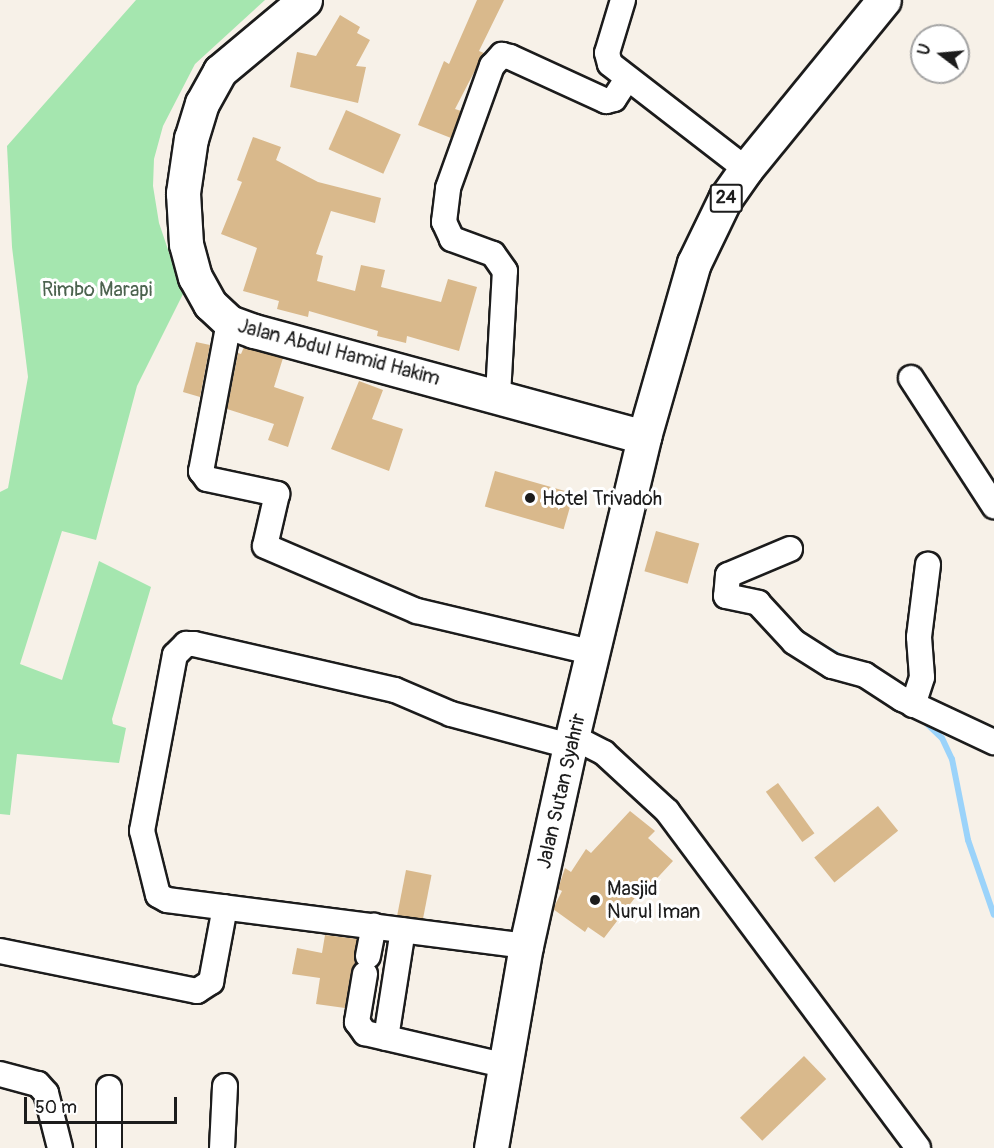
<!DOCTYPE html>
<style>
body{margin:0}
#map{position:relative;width:994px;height:1148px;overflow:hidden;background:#f7f1e8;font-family:Pangolin,sans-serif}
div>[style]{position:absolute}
.green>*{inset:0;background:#a5e6af}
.stream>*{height:6px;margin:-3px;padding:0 3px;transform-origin:3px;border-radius:3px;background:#9bd3fa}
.building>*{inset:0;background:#d9b98c;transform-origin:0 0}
.roads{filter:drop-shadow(2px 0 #1c1c1c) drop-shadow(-2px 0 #1c1c1c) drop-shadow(0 2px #1c1c1c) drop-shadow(0 -2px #1c1c1c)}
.minor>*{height:24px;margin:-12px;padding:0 12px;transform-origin:12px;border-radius:12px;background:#fff}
.secondary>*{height:33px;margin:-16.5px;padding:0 16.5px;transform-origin:16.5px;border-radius:16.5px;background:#fff}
.trunk>*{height:33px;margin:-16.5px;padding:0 16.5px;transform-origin:16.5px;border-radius:16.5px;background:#fff}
.dots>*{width:16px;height:16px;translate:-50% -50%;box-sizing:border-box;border:3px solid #fff;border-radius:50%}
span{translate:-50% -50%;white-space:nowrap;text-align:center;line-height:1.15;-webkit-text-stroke:6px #fff;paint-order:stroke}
.shield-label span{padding:2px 4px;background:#fff;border:2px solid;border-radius:4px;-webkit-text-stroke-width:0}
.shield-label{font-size:18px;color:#1c1c1c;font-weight:700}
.park-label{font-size:20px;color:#4c634f}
.street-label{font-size:20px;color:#1c1c1c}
.poi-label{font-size:20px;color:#1c1c1c}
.left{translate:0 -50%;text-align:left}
.north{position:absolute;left:910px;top:24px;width:60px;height:60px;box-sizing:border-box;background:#fff;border:2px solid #a4a4a4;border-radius:50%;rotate:286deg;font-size:16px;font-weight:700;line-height:24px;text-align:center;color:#1c1c1c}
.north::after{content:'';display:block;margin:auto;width:21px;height:27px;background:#1c1c1c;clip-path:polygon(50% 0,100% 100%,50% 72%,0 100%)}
.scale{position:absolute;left:24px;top:1097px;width:153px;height:27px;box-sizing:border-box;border:3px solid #1c1c1c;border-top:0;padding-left:8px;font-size:18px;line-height:21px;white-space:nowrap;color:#1c1c1c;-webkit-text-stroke:4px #fff;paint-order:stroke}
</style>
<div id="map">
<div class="green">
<div style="clip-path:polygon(136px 0,265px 0,195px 64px,163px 126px,154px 159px,153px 186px,159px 223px,183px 294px,137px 386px,96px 540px,62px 531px,20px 664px,62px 680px,99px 561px,151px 587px,112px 719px,113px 724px,126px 728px,119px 763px,17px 754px,10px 815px,0 814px,0 492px,8px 488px,28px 377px,12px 247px,7px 146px)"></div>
</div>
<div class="stream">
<div style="left:817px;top:644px;width:38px;rotate:28deg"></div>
<div style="left:920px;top:717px;width:30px;rotate:44deg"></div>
<div style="left:942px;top:738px;width:23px;rotate:65deg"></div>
<div style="left:952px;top:759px;width:83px;rotate:78.8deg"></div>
<div style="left:968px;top:840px;width:79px;rotate:70.9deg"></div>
</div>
<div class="building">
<div style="clip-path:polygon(477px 0,504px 0,479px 51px,484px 53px,455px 109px,461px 111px,451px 138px,418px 125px,444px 61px,449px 64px)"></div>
<div style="clip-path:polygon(340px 15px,360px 27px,357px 33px,370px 40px,356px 66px,366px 67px,358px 103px,290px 87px,297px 52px,316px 56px)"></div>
<div style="left:346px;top:110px;width:60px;height:43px;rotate:24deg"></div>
<div style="clip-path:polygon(253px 137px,281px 147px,276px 160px,318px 182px,381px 198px,375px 223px,331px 211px,316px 254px,323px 256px,317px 281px,355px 291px,361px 265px,385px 270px,381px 287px,441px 302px,448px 279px,477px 287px,459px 351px,407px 336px,406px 343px,377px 336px,378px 331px,309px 311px,308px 317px,277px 309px,279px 301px,243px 291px,257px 248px,221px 234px,242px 182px,237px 180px)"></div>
<div style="clip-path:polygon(196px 342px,210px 345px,200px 397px,183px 392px)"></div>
<div style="clip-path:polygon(244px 347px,283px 358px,274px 387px,304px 397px,288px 447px,268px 440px,274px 424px,227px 409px,238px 353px,241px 354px)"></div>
<div style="clip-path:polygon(359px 381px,383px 390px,372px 419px,403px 429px,389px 471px,331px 449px)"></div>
<div style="left:495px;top:471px;width:82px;height:37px;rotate:16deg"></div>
<div style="left:656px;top:531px;width:45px;height:42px;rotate:16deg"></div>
<div style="left:778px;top:783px;width:62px;height:15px;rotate:54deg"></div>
<div style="left:878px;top:806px;width:32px;height:82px;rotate:51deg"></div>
<div style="clip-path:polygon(630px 811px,655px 831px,648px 838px,673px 861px,647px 889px,644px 886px,604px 938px,588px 927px,585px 932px,553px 909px,562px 891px,558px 889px,565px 868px,571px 872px,586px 849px,591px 853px)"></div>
<div style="left:406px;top:870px;width:26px;height:46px;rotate:11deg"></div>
<div style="clip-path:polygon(325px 935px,357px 939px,356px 963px,351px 972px,345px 1008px,316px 1004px,320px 978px,292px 974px,297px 948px,322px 953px)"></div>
<div style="left:804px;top:1056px;width:32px;height:89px;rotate:46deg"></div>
</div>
<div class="roads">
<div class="minor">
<div style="left:623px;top:0;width:55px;rotate:106.8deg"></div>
<div style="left:607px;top:53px;width:11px;rotate:75deg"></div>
<div style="left:610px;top:64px;width:172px;rotate:37.7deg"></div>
<div style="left:229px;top:322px;width:152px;rotate:100.6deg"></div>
<div style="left:201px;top:471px;width:10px;rotate:53deg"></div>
<div style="left:207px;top:479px;width:72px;rotate:12.1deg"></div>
<div style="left:277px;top:494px;width:53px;rotate:103deg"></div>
<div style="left:265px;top:546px;width:165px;rotate:23.2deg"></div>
<div style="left:417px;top:611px;width:182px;rotate:13.3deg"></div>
<div style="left:911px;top:378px;width:153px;rotate:57deg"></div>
<div style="left:498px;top:395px;width:124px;rotate:-86.8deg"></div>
<div style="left:505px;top:271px;width:21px;rotate:-125deg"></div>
<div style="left:493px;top:254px;width:44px;rotate:-159.9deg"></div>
<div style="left:452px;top:239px;width:19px;rotate:-115deg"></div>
<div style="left:444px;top:222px;width:34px;rotate:-83deg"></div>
<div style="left:448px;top:188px;width:130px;rotate:-70.2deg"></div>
<div style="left:492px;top:66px;width:15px;rotate:-48deg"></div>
<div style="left:502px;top:55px;width:8px;rotate:14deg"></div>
<div style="left:510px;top:57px;width:106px;rotate:24.6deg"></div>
<div style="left:606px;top:101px;width:8px;rotate:-14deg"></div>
<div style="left:614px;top:99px;width:24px;rotate:-57deg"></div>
<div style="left:790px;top:549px;width:67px;rotate:157.2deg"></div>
<div style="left:728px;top:575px;width:21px;rotate:95deg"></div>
<div style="left:726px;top:596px;width:33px;rotate:12deg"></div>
<div style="left:758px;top:603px;width:53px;rotate:47.3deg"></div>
<div style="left:794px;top:642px;width:45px;rotate:32.3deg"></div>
<div style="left:832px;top:666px;width:34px;rotate:15deg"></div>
<div style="left:865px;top:675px;width:44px;rotate:33deg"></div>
<div style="left:902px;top:699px;width:102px;rotate:25.1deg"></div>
<div style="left:913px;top:705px;width:29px;rotate:-72deg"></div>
<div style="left:922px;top:677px;width:40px;rotate:-94.3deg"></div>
<div style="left:919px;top:637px;width:73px;rotate:-82.9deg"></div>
<div style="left:573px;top:737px;width:35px;rotate:27deg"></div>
<div style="left:604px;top:753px;width:86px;rotate:42.6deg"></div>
<div style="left:667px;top:811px;width:420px;rotate:53.3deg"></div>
<div style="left:526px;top:946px;width:362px;rotate:-172.7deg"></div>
<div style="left:167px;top:900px;width:10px;rotate:-151deg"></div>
<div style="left:158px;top:895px;width:66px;rotate:-104deg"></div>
<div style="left:142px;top:831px;width:179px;rotate:-79.4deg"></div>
<div style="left:175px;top:655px;width:16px;rotate:-45deg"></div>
<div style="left:186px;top:644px;width:8px"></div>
<div style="left:194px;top:644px;width:206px;rotate:12.9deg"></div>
<div style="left:395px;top:690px;width:61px;rotate:23.2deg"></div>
<div style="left:451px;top:714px;width:123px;rotate:15.1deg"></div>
<div style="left:0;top:951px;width:201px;rotate:11.5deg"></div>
<div style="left:197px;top:991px;width:17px;rotate:-33deg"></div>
<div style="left:211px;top:982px;width:76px;rotate:-79.4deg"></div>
<div style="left:368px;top:956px;width:31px;rotate:-79deg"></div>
<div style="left:365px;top:974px;width:49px;rotate:99.5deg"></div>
<div style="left:357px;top:1022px;width:14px;rotate:54deg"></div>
<div style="left:365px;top:1033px;width:142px;rotate:13.1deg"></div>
<div style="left:386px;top:1038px;width:109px;rotate:-81.1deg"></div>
<div style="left:0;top:1074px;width:39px;rotate:15deg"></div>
<div style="left:38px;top:1084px;width:12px;rotate:48deg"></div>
<div style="left:46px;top:1093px;width:57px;rotate:75.7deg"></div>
<div style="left:109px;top:1148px;width:60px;rotate:-90deg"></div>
<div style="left:222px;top:1148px;width:62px;rotate:-87.2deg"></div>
</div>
<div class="secondary">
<div style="left:305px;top:0;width:111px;rotate:140.1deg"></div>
<div style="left:220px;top:71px;width:37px;rotate:119deg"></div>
<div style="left:202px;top:103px;width:37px;rotate:107deg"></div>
<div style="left:191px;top:138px;width:56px;rotate:98.3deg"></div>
<div style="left:183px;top:193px;width:51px;rotate:86.6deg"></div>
<div style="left:186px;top:244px;width:34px;rotate:75deg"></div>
<div style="left:195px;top:277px;width:31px;rotate:61deg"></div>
<div style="left:210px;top:304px;width:26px;rotate:43deg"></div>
<div style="left:229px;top:322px;width:27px;rotate:20deg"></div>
<div style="left:254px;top:331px;width:404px;rotate:15.2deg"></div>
</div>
<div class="trunk">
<div style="left:491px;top:1148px;width:205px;rotate:-80.2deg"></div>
<div style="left:526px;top:946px;width:205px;rotate:-77.6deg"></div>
<div style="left:570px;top:746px;width:318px;rotate:-76.5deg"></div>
<div style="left:644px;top:437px;width:181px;rotate:-74deg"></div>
<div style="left:694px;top:263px;width:71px;rotate:-64.2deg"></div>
<div style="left:725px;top:199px;width:37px;rotate:-55deg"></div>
<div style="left:746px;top:169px;width:218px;rotate:-50.8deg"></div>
</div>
</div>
<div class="dots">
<div style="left:530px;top:498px;background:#1c1c1c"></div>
<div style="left:595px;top:900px;background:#1c1c1c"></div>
</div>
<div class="shield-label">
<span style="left:726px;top:198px">24</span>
</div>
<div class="park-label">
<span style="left:97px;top:289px">Rimbo Marapi</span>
</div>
<div class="street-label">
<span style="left:339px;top:352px;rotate:15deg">Jalan Abdul Hamid Hakim</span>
<span style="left:561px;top:791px;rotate:-77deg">Jalan Sutan Syahrir</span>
</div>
<div class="poi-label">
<span class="left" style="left:542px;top:498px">Hotel Trivadoh</span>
<span class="left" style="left:607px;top:900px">Masjid<br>Nurul Iman</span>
</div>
<div class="north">U</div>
<div class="scale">50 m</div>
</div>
